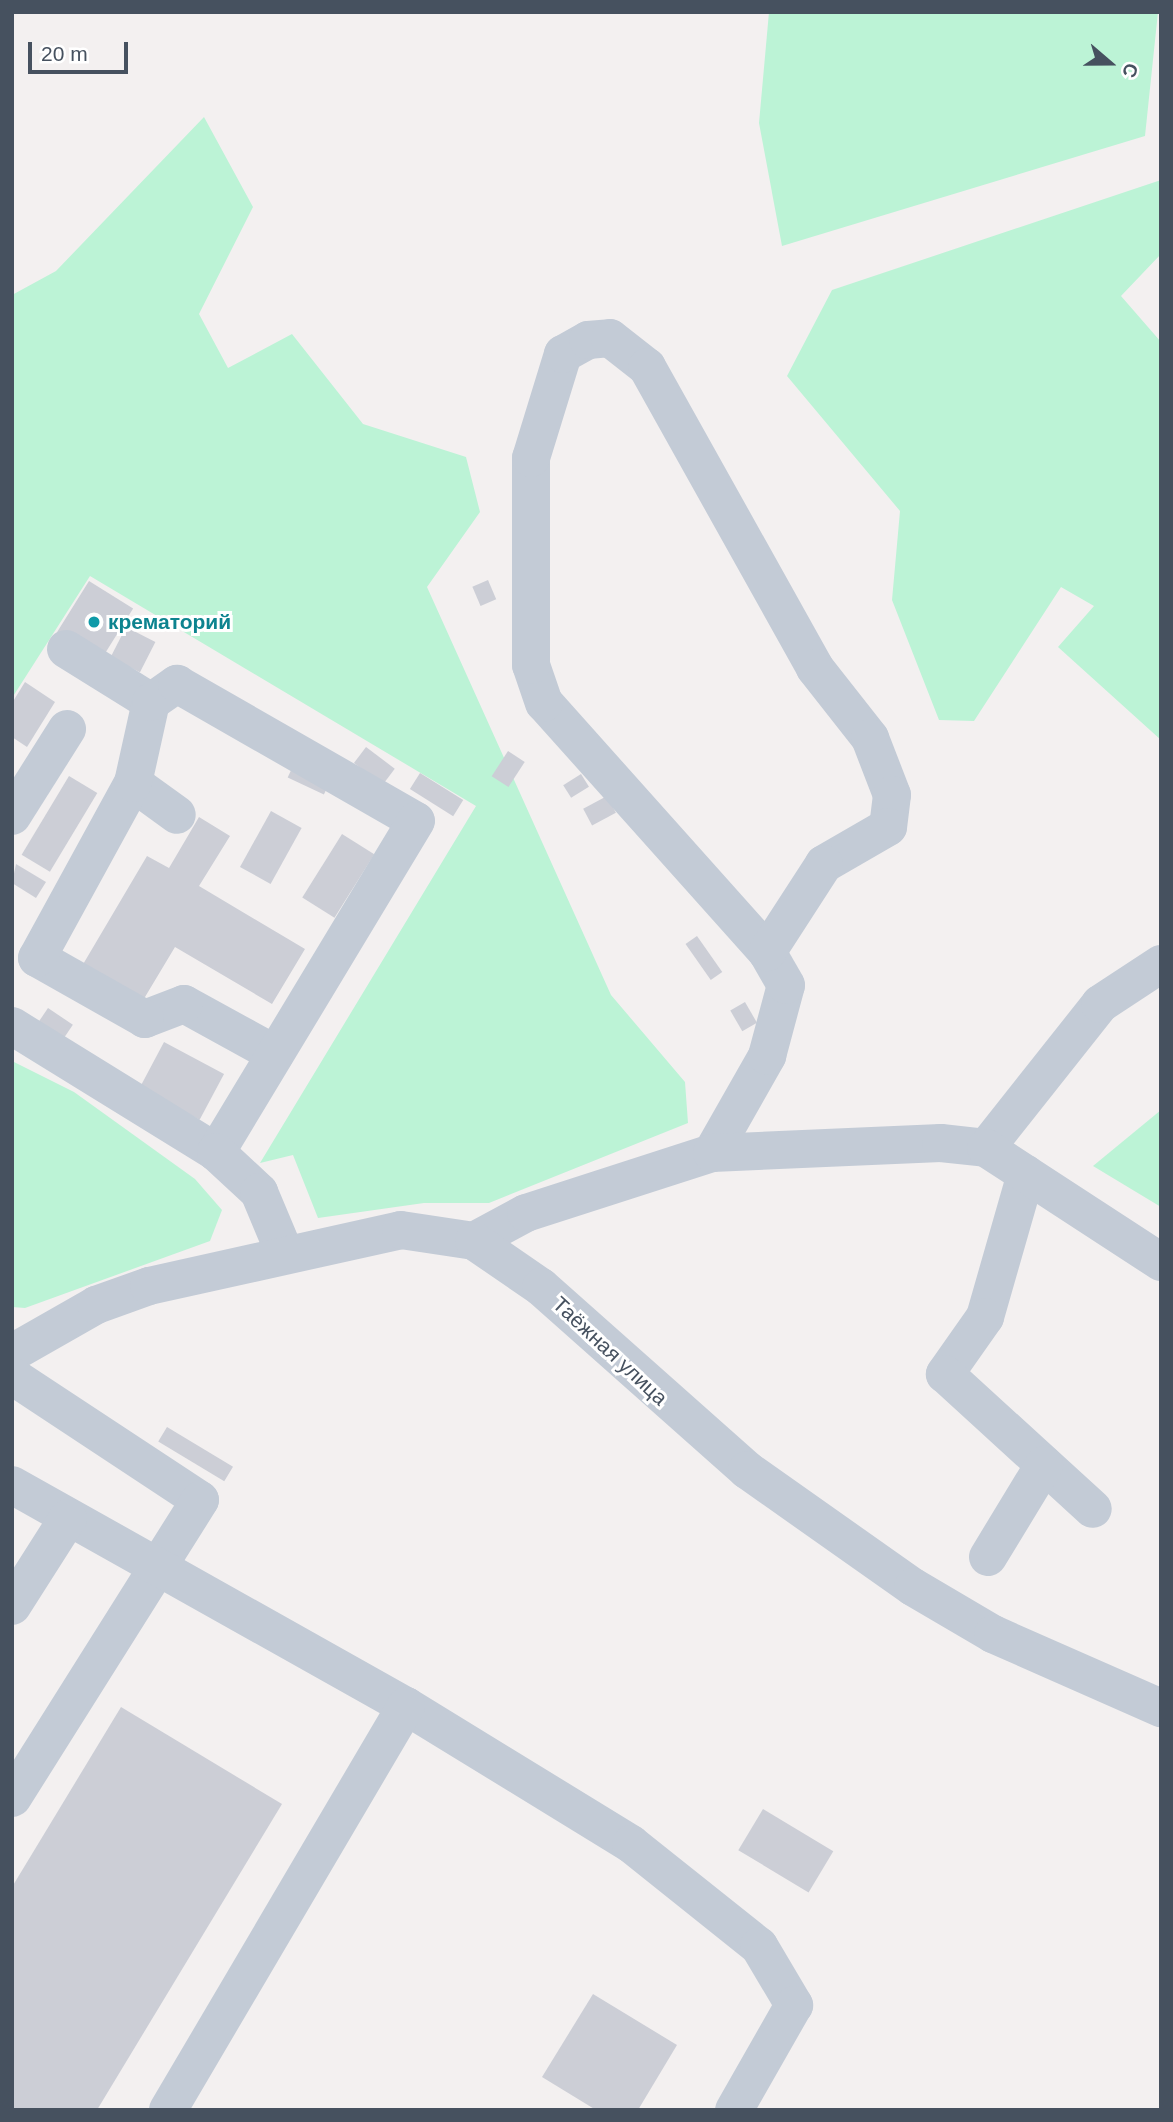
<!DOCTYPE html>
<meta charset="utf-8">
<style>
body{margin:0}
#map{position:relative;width:1173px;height:2122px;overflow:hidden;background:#f3f0f0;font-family:Helvetica,sans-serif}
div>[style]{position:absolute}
.green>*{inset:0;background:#bcf3d6}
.building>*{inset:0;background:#ccced6;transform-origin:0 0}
.minor>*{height:38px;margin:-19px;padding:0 19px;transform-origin:19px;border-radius:19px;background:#c3cbd6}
.dots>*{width:19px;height:19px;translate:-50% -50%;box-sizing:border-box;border:4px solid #fff;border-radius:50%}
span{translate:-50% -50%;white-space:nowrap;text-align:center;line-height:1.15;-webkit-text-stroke:6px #fff;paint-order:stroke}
.culture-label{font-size:21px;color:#0d838f;font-weight:700}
.left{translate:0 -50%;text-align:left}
.street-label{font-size:21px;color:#46515f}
.frame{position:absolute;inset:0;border:14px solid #46515f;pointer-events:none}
.north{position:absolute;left:1075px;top:28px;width:70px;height:70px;-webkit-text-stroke:5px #fff;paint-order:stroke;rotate:110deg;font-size:19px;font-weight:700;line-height:28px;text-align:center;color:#46515f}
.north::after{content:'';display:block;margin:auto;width:24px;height:32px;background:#46515f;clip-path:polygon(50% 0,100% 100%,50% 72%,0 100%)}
.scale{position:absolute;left:28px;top:42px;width:100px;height:32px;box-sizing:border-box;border:4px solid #46515f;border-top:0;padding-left:9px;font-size:21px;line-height:24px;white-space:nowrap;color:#46515f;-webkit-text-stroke:5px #fff;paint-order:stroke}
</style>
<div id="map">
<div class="green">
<div style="clip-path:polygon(769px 12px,1158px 12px,1145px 136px,782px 246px,759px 123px)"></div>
<div style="clip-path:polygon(204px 117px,253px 207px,199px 314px,228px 368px,292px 334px,363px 424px,466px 457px,480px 512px,427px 587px,611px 995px,685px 1082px,688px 1123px,489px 1203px,424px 1203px,318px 1218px,293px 1155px,260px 1163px,476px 806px,90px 576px,12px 698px,12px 295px,56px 271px)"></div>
<div style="clip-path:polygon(1161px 180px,1161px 254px,1121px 296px,1161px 342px,1161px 740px,1058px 647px,1094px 606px,1061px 587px,974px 721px,939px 720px,892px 600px,900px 511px,787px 376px,832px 290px)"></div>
<div style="clip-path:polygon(12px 1061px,74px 1092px,195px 1179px,222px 1210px,210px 1241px,25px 1308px,12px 1307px)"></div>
<div style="clip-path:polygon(1161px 1110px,1161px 1207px,1093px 1166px)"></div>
</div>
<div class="building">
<div style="left:488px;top:580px;width:21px;height:17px;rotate:67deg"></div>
<div style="left:89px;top:581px;width:52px;height:64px;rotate:32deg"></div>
<div style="left:126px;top:627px;width:33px;height:34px;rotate:27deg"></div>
<div style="clip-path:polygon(25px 682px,55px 702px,27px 747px,12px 737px,12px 703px)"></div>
<div style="left:366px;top:747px;width:36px;height:20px;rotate:37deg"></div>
<div style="left:508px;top:751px;width:20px;height:30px;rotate:33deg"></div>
<div style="left:294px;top:764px;width:40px;height:15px;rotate:25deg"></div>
<div style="left:420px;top:773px;width:51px;height:19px;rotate:32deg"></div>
<div style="left:581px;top:774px;width:15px;height:21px;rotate:58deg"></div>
<div style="left:69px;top:776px;width:33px;height:92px;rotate:31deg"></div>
<div style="left:607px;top:796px;width:19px;height:27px;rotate:62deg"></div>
<div style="left:271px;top:811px;width:35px;height:64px;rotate:29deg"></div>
<div style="clip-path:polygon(199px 817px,230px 836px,199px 886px,305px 949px,272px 1004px,175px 947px,142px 1002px,82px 966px,147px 856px,169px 868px)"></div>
<div style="left:342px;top:834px;width:38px;height:75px;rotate:32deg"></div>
<div style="clip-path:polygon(16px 864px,46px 882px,36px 898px,12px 883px)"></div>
<div style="left:697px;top:936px;width:44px;height:14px;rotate:55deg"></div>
<div style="left:745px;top:1002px;width:24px;height:17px;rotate:60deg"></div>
<div style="left:48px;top:1008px;width:30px;height:16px;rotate:34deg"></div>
<div style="left:164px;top:1042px;width:68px;height:52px;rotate:28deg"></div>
<div style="left:167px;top:1427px;width:77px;height:17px;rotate:31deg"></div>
<div style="clip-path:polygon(121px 1707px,282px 1804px,97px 2110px,12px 2110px,12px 1887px)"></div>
<div style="left:763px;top:1809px;width:82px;height:48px;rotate:31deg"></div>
<div style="clip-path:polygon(593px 1994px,677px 2045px,638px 2110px,596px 2110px,542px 2077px)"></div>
</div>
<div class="minor">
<div style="left:66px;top:649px;width:100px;rotate:31.9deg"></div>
<div style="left:133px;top:783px;width:54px;rotate:36deg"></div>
<div style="left:12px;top:816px;width:103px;rotate:-57.7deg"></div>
<div style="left:12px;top:1026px;width:240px;rotate:31.7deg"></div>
<div style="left:275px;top:1054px;width:104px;rotate:-151.2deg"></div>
<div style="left:184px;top:1004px;width:42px;rotate:159deg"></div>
<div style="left:145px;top:1019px;width:124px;rotate:-150.5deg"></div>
<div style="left:37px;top:958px;width:200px;rotate:-61.3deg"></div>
<div style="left:133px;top:783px;width:83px;rotate:-77.5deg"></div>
<div style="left:151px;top:702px;width:32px;rotate:-35deg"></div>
<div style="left:177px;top:684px;width:275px;rotate:29.8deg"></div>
<div style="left:416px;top:821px;width:387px;rotate:121.1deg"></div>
<div style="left:216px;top:1152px;width:59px;rotate:42.9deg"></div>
<div style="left:259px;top:1192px;width:67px;rotate:67.2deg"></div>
<div style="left:986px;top:1148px;width:184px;rotate:-51.6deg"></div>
<div style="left:1100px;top:1004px;width:73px;rotate:-33.3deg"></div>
<div style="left:712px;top:1153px;width:112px;rotate:-60.4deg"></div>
<div style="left:767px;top:1056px;width:73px;rotate:-75deg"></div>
<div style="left:786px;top:985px;width:38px;rotate:-120deg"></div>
<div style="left:767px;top:952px;width:334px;rotate:-131.8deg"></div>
<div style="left:544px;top:703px;width:40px;rotate:-108.9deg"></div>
<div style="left:531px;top:665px;width:207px;rotate:-90deg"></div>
<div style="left:531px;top:458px;width:109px;rotate:-72.9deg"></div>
<div style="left:563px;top:354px;width:29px;rotate:-29deg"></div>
<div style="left:588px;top:340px;width:22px;rotate:-5deg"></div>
<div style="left:610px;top:338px;width:47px;rotate:38.1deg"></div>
<div style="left:647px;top:367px;width:345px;rotate:60.8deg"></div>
<div style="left:815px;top:668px;width:89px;rotate:51.8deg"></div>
<div style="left:870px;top:738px;width:61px;rotate:68.9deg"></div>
<div style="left:892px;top:795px;width:32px;rotate:97deg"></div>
<div style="left:888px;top:827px;width:74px;rotate:150deg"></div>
<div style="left:824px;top:864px;width:105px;rotate:122.9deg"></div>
<div style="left:1026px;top:1174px;width:149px;rotate:106deg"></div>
<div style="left:985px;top:1317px;width:70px;rotate:125.1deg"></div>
<div style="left:945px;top:1374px;width:200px;rotate:42.4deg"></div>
<div style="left:474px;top:1241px;width:59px;rotate:-28.3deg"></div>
<div style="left:526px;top:1213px;width:195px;rotate:-17.9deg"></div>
<div style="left:712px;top:1153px;width:229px;rotate:-2.5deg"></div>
<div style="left:941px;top:1143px;width:45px;rotate:6.3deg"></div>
<div style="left:986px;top:1148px;width:209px;rotate:33.1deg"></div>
<div style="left:12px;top:1353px;width:97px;rotate:-29.7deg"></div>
<div style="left:96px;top:1305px;width:56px;rotate:-19.7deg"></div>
<div style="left:149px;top:1286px;width:258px;rotate:-12.5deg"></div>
<div style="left:401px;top:1230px;width:74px;rotate:8.6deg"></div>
<div style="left:474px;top:1241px;width:81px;rotate:34.5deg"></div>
<div style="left:541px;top:1287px;width:276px;rotate:41.6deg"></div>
<div style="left:747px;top:1470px;width:203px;rotate:35.2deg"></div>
<div style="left:913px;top:1587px;width:93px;rotate:30.4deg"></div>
<div style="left:993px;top:1634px;width:184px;rotate:23.8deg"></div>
<div style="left:12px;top:1376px;width:225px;rotate:33.4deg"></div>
<div style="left:200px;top:1500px;width:352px;rotate:122.2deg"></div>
<div style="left:12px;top:1485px;width:452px;rotate:29.3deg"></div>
<div style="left:406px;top:1706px;width:264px;rotate:31.5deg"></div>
<div style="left:631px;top:1844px;width:164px;rotate:38.6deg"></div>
<div style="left:759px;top:1946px;width:69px;rotate:59.3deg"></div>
<div style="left:794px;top:2005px;width:121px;rotate:119.7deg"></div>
<div style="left:988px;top:1557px;width:108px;rotate:-58.7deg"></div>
<div style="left:12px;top:1606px;width:104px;rotate:-57.5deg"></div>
<div style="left:168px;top:2110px;width:469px;rotate:-59.5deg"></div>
</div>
<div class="dots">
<div style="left:94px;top:622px;background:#0f9aa8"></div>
</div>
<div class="culture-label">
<span class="left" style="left:108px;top:622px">крематорий</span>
</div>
<div class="street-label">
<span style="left:610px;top:1351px;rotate:43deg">Таёжная улица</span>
</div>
<div class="frame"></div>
<div class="north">С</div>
<div class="scale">20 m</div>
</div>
